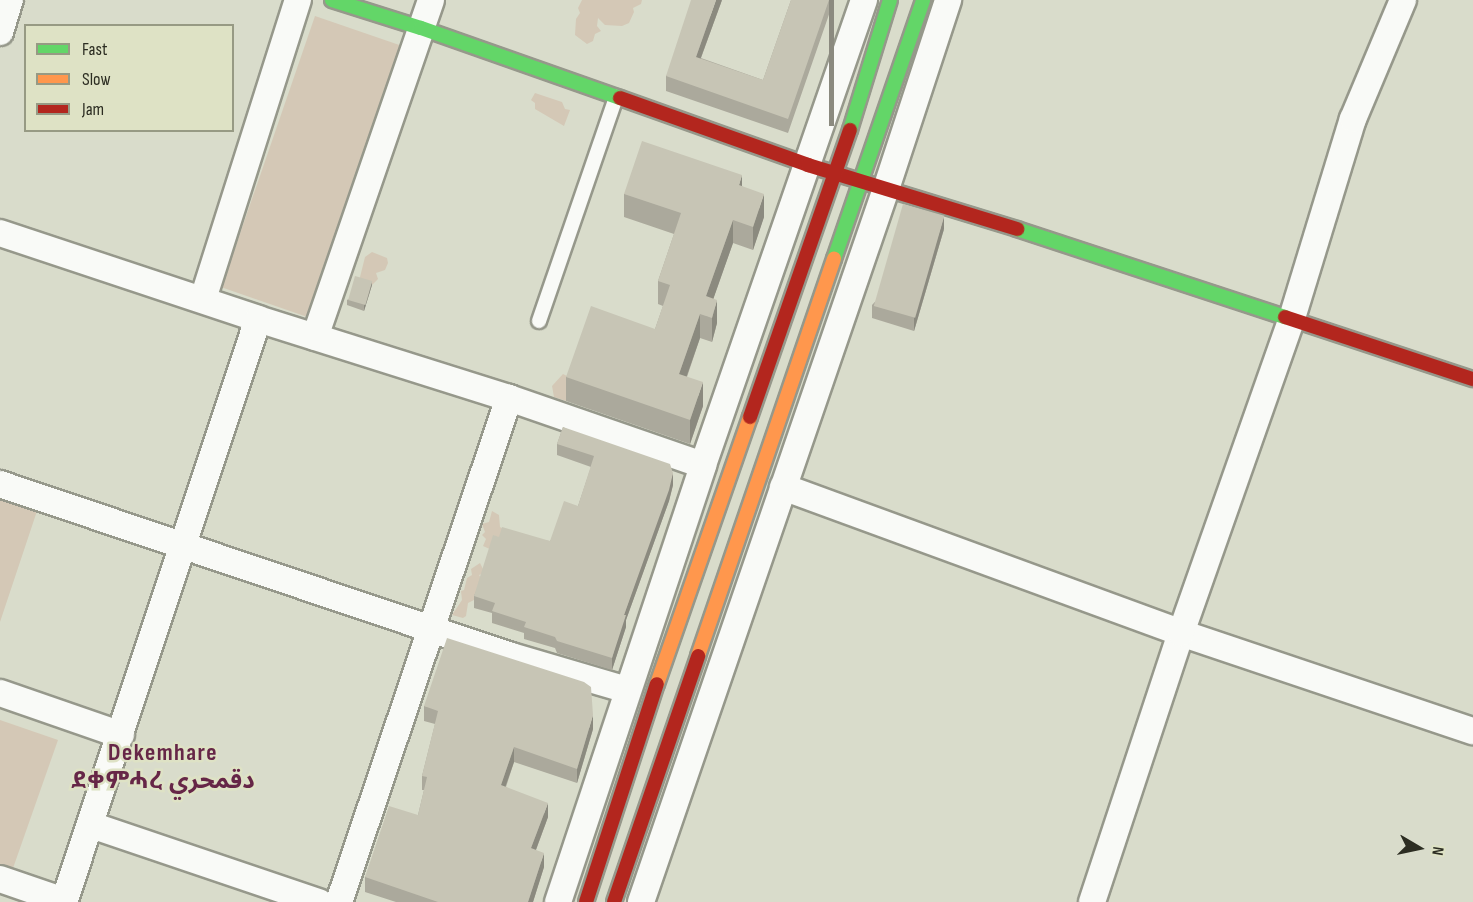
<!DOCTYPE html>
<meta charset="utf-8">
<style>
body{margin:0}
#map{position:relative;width:1473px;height:902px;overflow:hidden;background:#d9dccb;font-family:"Sofia Sans Condensed","Noto Sans Arabic","Noto Sans Ethiopic",sans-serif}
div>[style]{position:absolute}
.green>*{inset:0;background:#d4c8b6;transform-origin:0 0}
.roads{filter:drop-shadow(2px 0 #96988b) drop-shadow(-2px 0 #96988b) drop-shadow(0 2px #96988b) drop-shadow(0 -2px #96988b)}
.lane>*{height:14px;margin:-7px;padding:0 7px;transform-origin:7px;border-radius:7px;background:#f9faf7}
.street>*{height:26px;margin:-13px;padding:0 13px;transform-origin:13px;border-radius:13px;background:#f9faf7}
.fast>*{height:14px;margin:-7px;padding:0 7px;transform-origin:7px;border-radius:7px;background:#63d668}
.slow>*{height:14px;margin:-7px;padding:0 7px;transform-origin:7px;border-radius:7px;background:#ff974d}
.jam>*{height:14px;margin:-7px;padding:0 7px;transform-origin:7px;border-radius:7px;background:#b3261e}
.wall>*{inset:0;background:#aba99c}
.shaded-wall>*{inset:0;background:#8b8a7f;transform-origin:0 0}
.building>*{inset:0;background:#c7c5b5;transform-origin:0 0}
span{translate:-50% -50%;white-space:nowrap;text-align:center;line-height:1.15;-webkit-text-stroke:5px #dee2c5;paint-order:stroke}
.district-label{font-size:24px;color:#662647;font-weight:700;letter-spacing:1.5px}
.legend{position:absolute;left:24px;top:24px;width:210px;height:108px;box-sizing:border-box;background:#dee2c5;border:2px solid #979a84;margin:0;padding:8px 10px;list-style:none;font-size:18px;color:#2c2d22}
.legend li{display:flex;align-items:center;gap:12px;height:30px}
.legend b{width:30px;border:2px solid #979a84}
.north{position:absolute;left:1389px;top:818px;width:60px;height:60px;-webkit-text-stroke:4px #dee2c5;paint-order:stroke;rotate:99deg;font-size:16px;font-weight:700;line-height:24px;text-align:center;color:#2c2d22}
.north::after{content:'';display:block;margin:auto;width:21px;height:27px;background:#2c2d22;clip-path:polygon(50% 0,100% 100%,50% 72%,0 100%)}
</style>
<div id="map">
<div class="green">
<div style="clip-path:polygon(582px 0,642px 0,641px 4px,633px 8px,634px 12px,629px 23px,622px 26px,605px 25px,598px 18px,597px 26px,601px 31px,595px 34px,593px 41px,587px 44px,575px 35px,576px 19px,580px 13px,578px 8px)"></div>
<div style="left:315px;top:16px;width:93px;height:287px;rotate:19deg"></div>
<div style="clip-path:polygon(535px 93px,562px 102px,565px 109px,570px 110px,564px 126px,535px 109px,535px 103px,531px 100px)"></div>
<div style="clip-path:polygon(372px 252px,387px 258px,388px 263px,385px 270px,376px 273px,378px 279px,372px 285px,359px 281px,365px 257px)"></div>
<div style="clip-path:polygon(563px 374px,567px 376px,566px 401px,554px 397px,552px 386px)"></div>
<div style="clip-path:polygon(0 499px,37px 511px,0 622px)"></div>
<div style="clip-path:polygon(492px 511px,499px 515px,500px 527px,503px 529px,501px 539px,492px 550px,483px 546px,486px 539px,482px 535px,485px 532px,482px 524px,489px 522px)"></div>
<div style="clip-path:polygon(480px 563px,485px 573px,479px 575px,483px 581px,474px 600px,468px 603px,466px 616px,463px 618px,452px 615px,462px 600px,461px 591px,464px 590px,467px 578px,472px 575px,471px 569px)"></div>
<div style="clip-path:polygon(0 720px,58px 740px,12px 871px,0 867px)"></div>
</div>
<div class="roads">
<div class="lane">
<div style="left:539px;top:321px;width:237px;rotate:-71deg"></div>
</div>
<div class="street">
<div style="left:0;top:32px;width:34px;rotate:-73deg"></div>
<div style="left:0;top:233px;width:272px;rotate:18.4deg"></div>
<div style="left:258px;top:319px;width:263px;rotate:17.5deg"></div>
<div style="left:509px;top:398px;width:205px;rotate:19.1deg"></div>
<div style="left:203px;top:299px;width:314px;rotate:-72.4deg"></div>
<div style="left:315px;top:337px;width:356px;rotate:-71deg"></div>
<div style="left:0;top:484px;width:539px;rotate:18.6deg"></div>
<div style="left:511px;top:656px;width:121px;rotate:16.3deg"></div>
<div style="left:783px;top:487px;width:424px;rotate:20.1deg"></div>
<div style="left:1181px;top:633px;width:308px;rotate:18.6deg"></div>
<div style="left:0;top:693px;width:128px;rotate:19.1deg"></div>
<div style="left:91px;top:825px;width:241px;rotate:18.7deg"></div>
<div style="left:0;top:879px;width:68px;rotate:19deg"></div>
<div style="left:64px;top:902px;width:614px;rotate:-71.59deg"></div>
<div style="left:339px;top:902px;width:532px;rotate:-71.36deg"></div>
<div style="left:558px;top:902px;width:460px;rotate:-71.6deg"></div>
<div style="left:703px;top:465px;width:492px;rotate:-70.9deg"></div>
<div style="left:641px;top:902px;width:757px;rotate:-71.04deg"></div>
<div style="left:887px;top:186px;width:196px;rotate:-71.8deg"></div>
<div style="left:1092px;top:902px;width:283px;rotate:-71.7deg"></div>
<div style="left:1181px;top:633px;width:334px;rotate:-70.6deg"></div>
<div style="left:1292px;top:318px;width:208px;rotate:-73deg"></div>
<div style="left:1353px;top:119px;width:129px;rotate:-67.2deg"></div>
</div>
<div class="fast">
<div style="left:332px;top:0;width:93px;rotate:17.5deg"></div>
<div style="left:421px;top:28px;width:211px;rotate:19.4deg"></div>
<div style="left:850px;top:130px;width:136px;rotate:-72.9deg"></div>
<div style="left:1017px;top:229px;width:282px;rotate:18.2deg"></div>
<div style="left:834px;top:259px;width:274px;rotate:-71deg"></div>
</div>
<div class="slow">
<div style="left:698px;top:656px;width:420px;rotate:-71.1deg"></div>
<div style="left:657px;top:684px;width:283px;rotate:-70.8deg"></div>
</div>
<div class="jam">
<div style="left:620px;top:98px;width:200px;rotate:19.6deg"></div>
<div style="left:808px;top:165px;width:219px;rotate:17deg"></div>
<div style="left:1285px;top:317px;width:198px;rotate:18.3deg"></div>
<div style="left:750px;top:417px;width:304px;rotate:-70.8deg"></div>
<div style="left:586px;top:902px;width:229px;rotate:-72deg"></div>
<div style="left:614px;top:902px;width:260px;rotate:-71.1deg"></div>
</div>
</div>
<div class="wall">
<div style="clip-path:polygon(722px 0,701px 58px,763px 80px,791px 0,834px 0,788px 133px,666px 91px,666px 76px)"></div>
<div style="clip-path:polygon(742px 186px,764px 217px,753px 250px,733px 243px,713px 299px,717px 323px,712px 342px,700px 338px,687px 377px,703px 406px,690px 444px,566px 401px,566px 377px,655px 329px,663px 306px,658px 304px,658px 281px,674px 234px,624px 217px,624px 194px)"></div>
<div style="clip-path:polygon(944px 229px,914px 331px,872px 318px,872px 305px)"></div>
<div style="clip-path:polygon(372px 285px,364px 311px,347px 305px,347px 300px)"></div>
<div style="clip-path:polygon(563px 427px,673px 485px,669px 501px,626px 620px,626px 627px,612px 670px,557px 653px,555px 648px,524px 639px,524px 633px,492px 623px,492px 613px,474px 608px,474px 596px,499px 537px,550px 541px,578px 506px,591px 467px,557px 455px,557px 444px)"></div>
<div style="clip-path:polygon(424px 706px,593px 729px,577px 783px,514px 762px,506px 787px,548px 817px,536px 850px,544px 867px,533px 902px,396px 902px,365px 892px,365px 877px,418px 815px,424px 790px,422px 790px,422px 776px,435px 724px,424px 721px)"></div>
</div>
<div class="shaded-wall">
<div style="clip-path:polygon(716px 0,722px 0,696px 71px,696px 57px)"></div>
<div style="left:829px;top:0;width:5px;height:126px"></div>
<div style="clip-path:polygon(742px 175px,742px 199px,739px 185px)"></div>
<div style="clip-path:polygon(764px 194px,764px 217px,753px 250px,753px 227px)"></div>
<div style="clip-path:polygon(944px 216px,944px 229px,914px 331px,914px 318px)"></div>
<div style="clip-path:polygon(733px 220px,733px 243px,707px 317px,706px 296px)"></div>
<div style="clip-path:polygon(372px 281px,372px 285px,364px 311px,364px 306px)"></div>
<div style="clip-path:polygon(717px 300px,717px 323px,712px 342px,712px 318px)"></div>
<div style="clip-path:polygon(700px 314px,700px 338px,679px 398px,679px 374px)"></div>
<div style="clip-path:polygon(703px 382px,703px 406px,690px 444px,690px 420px)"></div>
<div style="clip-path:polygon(673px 473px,673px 485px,669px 501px,626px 620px,626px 627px,612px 670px,612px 658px,624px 615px)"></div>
<div style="clip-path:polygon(593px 715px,593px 729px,577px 783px,577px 769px)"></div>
<div style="clip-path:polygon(514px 747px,514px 762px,501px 799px,501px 785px)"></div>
<div style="clip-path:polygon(548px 803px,548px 817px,531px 863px,531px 848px)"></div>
<div style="clip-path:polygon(544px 853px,544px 867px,533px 902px,528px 902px)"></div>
</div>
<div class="building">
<div style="clip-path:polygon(691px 0,716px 0,696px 57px,763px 80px,791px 0,829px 0,788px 119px,666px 76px)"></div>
<div style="clip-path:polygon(642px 141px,742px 175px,739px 185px,764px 194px,753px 227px,733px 220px,706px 296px,717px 300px,712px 318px,700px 314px,679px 374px,703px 382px,690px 420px,566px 377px,591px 306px,655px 329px,670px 285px,658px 281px,681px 213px,624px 194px)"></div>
<div style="left:903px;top:204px;width:43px;height:106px;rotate:16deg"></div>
<div style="left:355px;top:276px;width:18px;height:25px;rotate:16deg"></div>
<div style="clip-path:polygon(563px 427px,670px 464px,673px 473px,669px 490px,624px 615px,626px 615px,612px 658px,557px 641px,555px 637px,524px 627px,526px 622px,492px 611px,495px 603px,474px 596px,493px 535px,499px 537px,502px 527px,550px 541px,564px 501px,578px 506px,594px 456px,557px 444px)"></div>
<div style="clip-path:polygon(447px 638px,584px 682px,591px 687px,593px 715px,577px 769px,514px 747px,501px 785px,548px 803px,531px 848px,544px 853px,528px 902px,438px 902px,365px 877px,389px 806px,418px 815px,427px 777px,422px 776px,438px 711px,424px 706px)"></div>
</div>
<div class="district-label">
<span style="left:163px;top:767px">Dekemhare<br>ደቀምሓረ دقمحري</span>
</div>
<ul class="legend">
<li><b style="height:8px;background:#63d668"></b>Fast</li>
<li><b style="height:8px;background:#ff974d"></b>Slow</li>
<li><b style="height:8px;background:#b3261e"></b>Jam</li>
</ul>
<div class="north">N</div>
</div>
